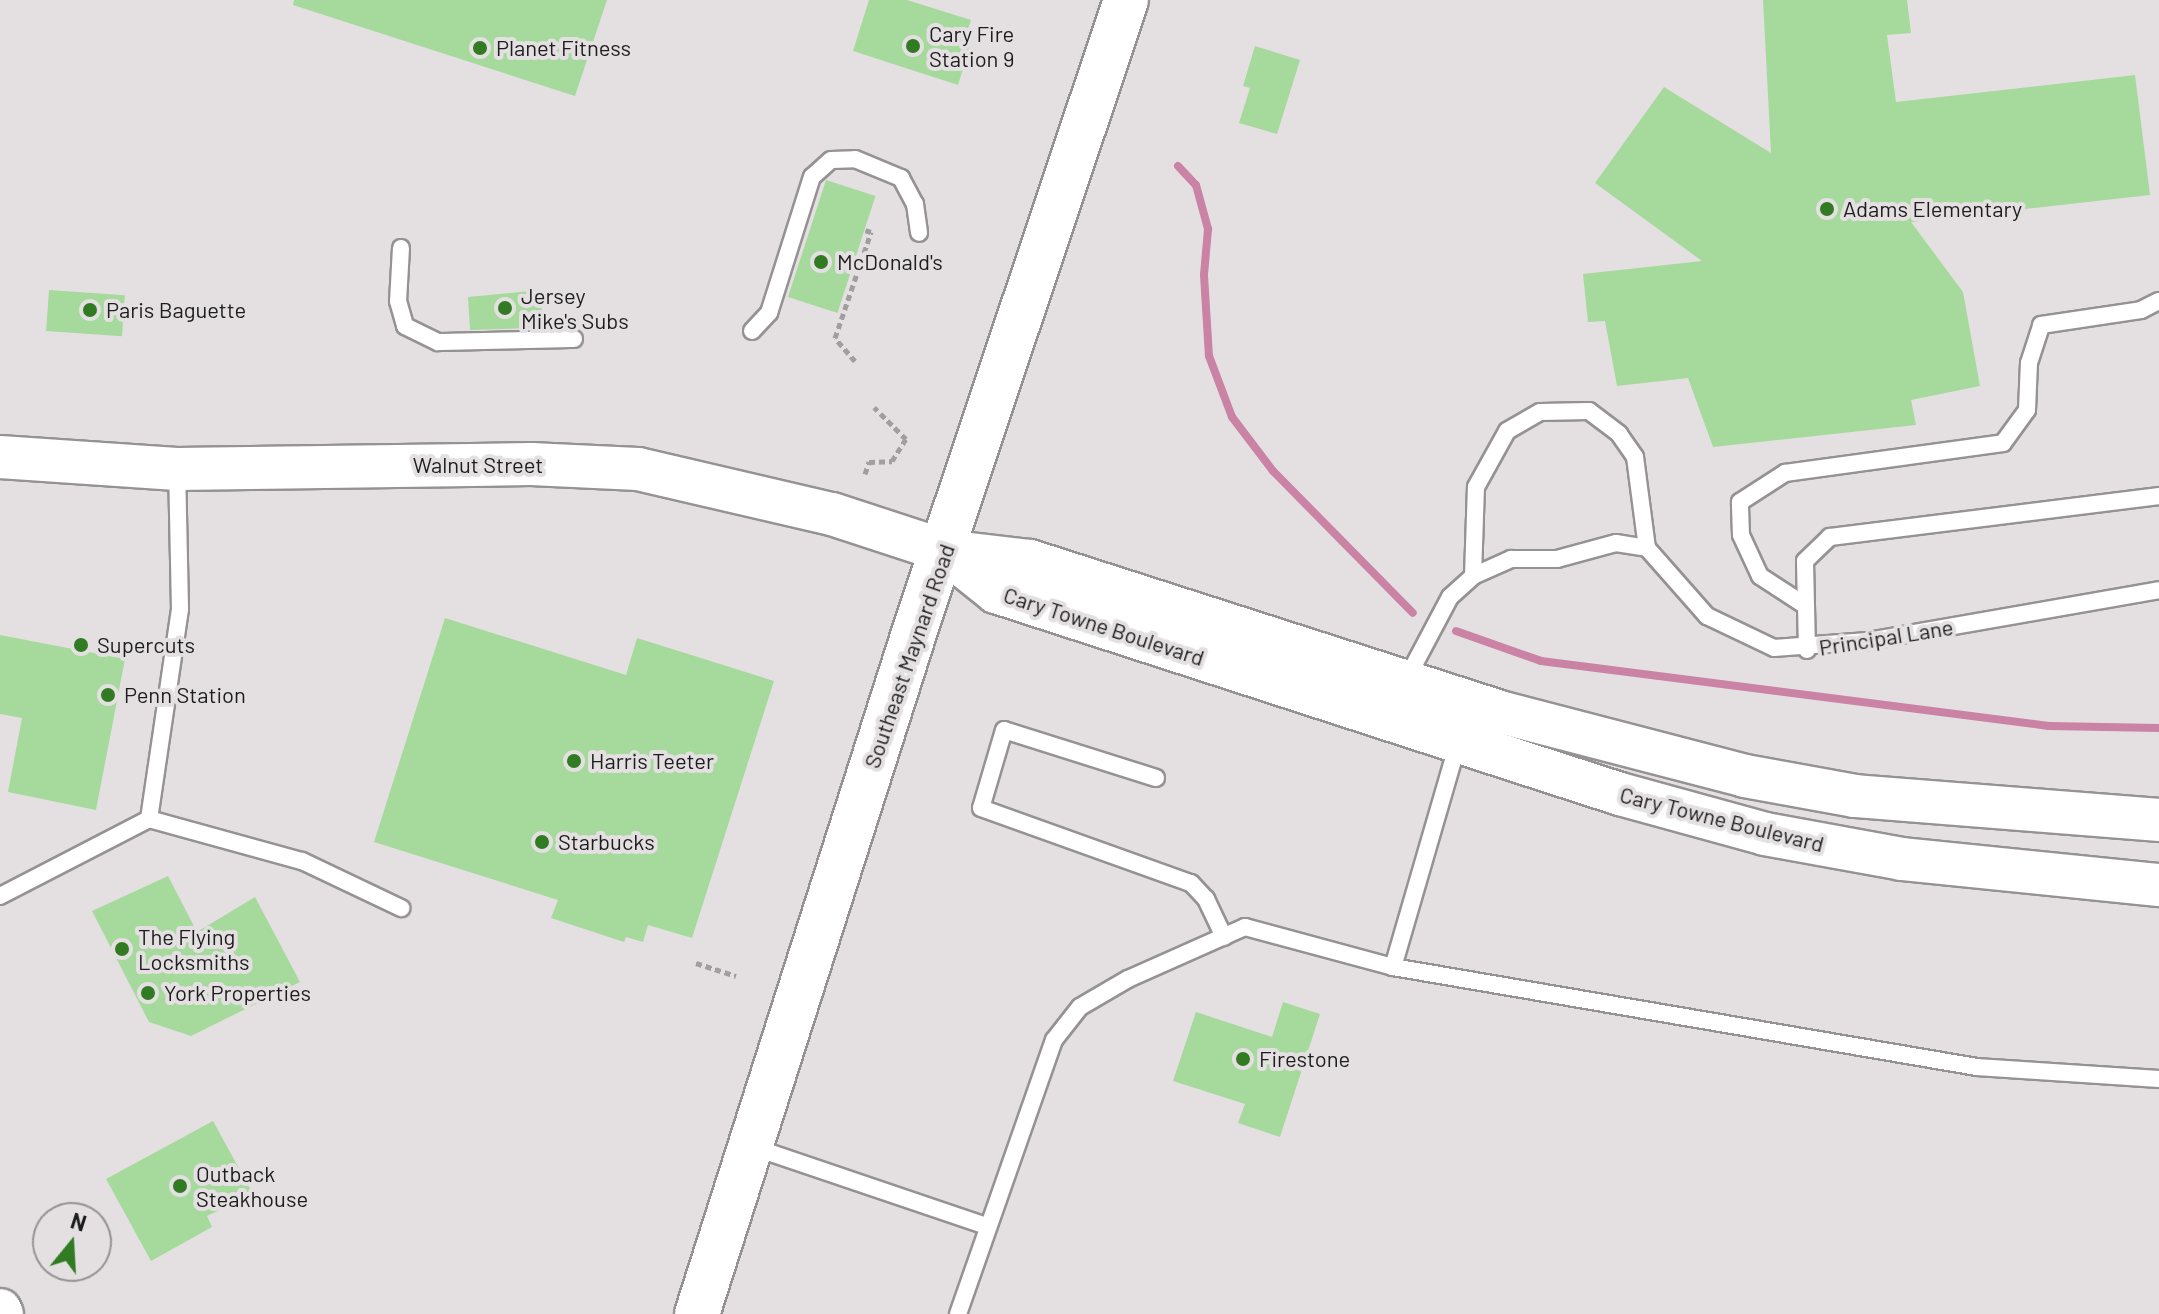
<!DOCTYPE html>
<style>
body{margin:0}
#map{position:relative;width:2159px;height:1314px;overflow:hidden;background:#e4e0e2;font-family:Barlow,sans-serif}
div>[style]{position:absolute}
.stream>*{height:8px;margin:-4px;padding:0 4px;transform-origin:4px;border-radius:4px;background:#ca82a5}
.building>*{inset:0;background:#a6d99c;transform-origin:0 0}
.path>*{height:5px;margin-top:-2.5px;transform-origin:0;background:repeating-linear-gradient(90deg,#a19e9f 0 6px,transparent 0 10px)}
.roads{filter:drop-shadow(2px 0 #969294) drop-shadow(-2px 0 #969294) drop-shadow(0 2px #969294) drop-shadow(0 -2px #969294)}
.service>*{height:16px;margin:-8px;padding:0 8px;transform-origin:8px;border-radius:8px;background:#fff}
.secondary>*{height:42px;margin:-21px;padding:0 21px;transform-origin:21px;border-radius:21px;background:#fff}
.primary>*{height:44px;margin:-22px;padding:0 22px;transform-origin:22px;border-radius:22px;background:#fff}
.dots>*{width:22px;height:22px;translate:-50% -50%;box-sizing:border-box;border:4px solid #e4e0e2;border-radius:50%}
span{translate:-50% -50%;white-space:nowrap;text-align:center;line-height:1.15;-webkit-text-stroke:8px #e4e0e2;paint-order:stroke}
.poi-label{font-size:22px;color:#1e1d1d}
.left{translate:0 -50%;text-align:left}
.street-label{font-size:22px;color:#1e1d1d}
.north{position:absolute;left:32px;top:1202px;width:80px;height:80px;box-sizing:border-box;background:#e4e0e2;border:2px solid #959293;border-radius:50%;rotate:18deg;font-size:22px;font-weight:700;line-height:32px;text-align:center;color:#1e1d1d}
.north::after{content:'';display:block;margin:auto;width:28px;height:36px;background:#317b22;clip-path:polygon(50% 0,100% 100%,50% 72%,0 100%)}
</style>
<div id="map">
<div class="stream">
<div style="left:1178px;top:166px;width:26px;rotate:47deg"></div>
<div style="left:1196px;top:185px;width:46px;rotate:74.7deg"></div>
<div style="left:1208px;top:229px;width:46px;rotate:95deg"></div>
<div style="left:1204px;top:275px;width:81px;rotate:86.5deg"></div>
<div style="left:1209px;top:356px;width:65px;rotate:69.3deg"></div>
<div style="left:1232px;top:417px;width:68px;rotate:52.8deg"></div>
<div style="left:1273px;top:471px;width:199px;rotate:45.4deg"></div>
<div style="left:1456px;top:631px;width:90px;rotate:19.4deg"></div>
<div style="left:1541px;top:661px;width:512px;rotate:7.29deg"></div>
<div style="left:2049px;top:726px;width:110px;rotate:1deg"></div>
</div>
<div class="building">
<div style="clip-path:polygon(294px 0,607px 0,575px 96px,293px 5px)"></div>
<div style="clip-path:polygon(869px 0,907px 0,971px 20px,965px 38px,972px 40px,958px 85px,853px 51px)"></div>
<div style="clip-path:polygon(1763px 0,1907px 0,1911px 33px,1887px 35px,1896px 102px,2135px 75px,2150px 195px,1911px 222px,1963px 292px,1980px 386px,1911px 400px,1916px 425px,1713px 447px,1688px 378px,1617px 386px,1605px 321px,1588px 322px,1583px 274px,1702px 261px,1595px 183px,1664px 87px,1771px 153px)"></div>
<div style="clip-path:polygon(1255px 46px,1300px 60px,1277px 134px,1239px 123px,1250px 88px,1243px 86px)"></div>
<div style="left:826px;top:180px;width:52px;height:123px;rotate:18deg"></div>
<div style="left:49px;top:290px;width:76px;height:41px;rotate:4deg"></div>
<div style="clip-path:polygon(541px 290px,542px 319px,530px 319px,530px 328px,470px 330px,468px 297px)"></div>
<div style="clip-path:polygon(445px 618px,626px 675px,637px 638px,774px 681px,692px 938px,648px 925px,643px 942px,626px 937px,624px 942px,551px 918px,558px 900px,374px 842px)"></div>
<div style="clip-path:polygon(0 635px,125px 659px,96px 810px,8px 792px,22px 718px,0 714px)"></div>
<div style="clip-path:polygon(168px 876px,197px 932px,255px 897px,300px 982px,191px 1036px,149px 1022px,92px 911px)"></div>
<div style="clip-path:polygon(1283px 1002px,1320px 1014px,1280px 1137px,1238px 1123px,1245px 1104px,1173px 1081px,1196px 1012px,1272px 1037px)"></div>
<div style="clip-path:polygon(213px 1121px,253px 1194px,207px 1216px,212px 1227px,151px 1261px,106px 1179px)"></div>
</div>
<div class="path">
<div style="left:855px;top:361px;width:30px;rotate:-131deg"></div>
<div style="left:835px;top:338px;width:112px;rotate:-71.2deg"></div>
<div style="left:871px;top:232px;width:6px;rotate:-162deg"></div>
<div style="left:865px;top:474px;width:13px;rotate:-72deg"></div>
<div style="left:869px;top:462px;width:23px;rotate:-2deg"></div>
<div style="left:892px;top:461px;width:26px;rotate:-58deg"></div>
<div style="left:906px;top:439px;width:45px;rotate:-135deg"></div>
<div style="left:696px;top:963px;width:42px;rotate:18deg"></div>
</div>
<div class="roads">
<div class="service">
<div style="left:401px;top:248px;width:53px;rotate:93.2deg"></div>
<div style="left:398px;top:301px;width:26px;rotate:74deg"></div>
<div style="left:405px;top:326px;width:37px;rotate:26deg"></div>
<div style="left:438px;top:342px;width:136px;rotate:-1.3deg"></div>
<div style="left:752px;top:331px;width:25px;rotate:-47deg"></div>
<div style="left:769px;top:313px;width:143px;rotate:-72.5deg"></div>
<div style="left:812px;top:177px;width:25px;rotate:-42deg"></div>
<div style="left:831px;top:160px;width:24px;rotate:-2deg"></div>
<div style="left:855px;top:159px;width:50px;rotate:22.4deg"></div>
<div style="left:901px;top:178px;width:30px;rotate:62deg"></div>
<div style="left:915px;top:204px;width:29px;rotate:82deg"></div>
<div style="left:1647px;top:548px;width:91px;rotate:48.6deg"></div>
<div style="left:1707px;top:616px;width:74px;rotate:25.5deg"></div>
<div style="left:1774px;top:648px;width:94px;rotate:-4.3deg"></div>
<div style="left:1868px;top:641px;width:295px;rotate:-9.9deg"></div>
<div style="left:1473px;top:576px;width:89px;rotate:-88.1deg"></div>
<div style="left:1476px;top:487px;width:64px;rotate:-61deg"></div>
<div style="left:1507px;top:431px;width:38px;rotate:-30deg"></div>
<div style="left:1540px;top:412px;width:49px;rotate:-1.2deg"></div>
<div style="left:1589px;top:411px;width:38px;rotate:37deg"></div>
<div style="left:1619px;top:434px;width:28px;rotate:55deg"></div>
<div style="left:1635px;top:457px;width:92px;rotate:82.5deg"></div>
<div style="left:1806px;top:606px;width:55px;rotate:-146.9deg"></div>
<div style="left:1760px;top:576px;width:45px;rotate:-114.9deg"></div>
<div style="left:1741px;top:535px;width:33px;rotate:-92deg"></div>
<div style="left:1740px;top:502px;width:54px;rotate:-32.8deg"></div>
<div style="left:1785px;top:473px;width:220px;rotate:-7.8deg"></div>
<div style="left:2003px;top:443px;width:41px;rotate:-54deg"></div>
<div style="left:2027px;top:410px;width:47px;rotate:-87.6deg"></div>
<div style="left:2029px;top:363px;width:40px;rotate:-72deg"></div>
<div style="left:2041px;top:325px;width:101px;rotate:-8.5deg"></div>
<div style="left:2141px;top:310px;width:20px;rotate:-27deg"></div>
<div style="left:1807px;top:650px;width:89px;rotate:-91.3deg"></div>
<div style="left:1805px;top:561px;width:35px;rotate:-44deg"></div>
<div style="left:1830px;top:537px;width:332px;rotate:-7.1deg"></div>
<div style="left:1406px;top:680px;width:94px;rotate:-62.1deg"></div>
<div style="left:1450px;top:597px;width:31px;rotate:-42deg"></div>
<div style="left:1473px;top:576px;width:42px;rotate:-24.1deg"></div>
<div style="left:1511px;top:559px;width:46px"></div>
<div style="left:1557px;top:559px;width:61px;rotate:-15.2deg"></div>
<div style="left:1616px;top:543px;width:31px;rotate:9deg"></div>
<div style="left:1156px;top:778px;width:159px;rotate:-162.5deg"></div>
<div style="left:1004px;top:730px;width:81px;rotate:106.4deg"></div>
<div style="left:981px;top:808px;width:223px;rotate:19.7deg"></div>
<div style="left:1191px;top:883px;width:22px;rotate:47deg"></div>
<div style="left:1206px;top:899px;width:42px;rotate:64.7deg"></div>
<div style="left:149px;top:819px;width:159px;rotate:15.4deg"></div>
<div style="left:302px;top:861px;width:110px;rotate:25.4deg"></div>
<div style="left:0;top:896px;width:168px;rotate:-27.3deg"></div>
<div style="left:149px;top:819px;width:212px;rotate:-81.6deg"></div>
<div style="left:180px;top:609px;width:139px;rotate:-91.2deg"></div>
<div style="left:1393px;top:967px;width:233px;rotate:-73.8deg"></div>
<div style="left:753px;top:1147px;width:247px;rotate:18.7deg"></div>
<div style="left:958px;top:1314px;width:290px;rotate:-70.7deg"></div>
<div style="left:1054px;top:1040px;width:42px;rotate:-51.8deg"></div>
<div style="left:1080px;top:1007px;width:56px;rotate:-30.3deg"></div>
<div style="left:1128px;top:979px;width:128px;rotate:-24deg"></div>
<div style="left:1245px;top:927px;width:153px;rotate:15.1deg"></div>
<div style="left:1393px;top:967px;width:592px;rotate:9.72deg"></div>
<div style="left:1977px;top:1067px;width:182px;rotate:3.8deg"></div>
</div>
<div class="secondary">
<div style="left:0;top:457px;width:177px;rotate:3.9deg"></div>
<div style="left:177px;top:469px;width:354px;rotate:-0.8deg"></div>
<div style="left:531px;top:464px;width:107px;rotate:2.7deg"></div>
<div style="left:638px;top:469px;width:199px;rotate:13.1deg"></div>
<div style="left:832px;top:514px;width:119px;rotate:18.1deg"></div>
<div style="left:945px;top:551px;width:86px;rotate:6.7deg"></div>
<div style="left:1030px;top:561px;width:490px;rotate:17.8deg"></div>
<div style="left:1496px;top:711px;width:257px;rotate:14.6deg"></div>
<div style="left:1745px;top:776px;width:112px;rotate:10.3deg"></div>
<div style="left:1855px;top:796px;width:305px;rotate:4.5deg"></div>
<div style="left:946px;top:552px;width:64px;rotate:38.7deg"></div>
<div style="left:996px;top:592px;width:656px;rotate:17.94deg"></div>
<div style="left:1620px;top:794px;width:150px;rotate:15.4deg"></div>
<div style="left:1765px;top:834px;width:139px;rotate:10.3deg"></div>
<div style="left:1902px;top:859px;width:258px;rotate:5.8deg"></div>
<div style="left:0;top:1310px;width:4px;rotate:63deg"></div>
</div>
<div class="primary">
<div style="left:697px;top:1314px;width:718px;rotate:-72.32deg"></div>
<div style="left:915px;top:630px;width:664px;rotate:-71.48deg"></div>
</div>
</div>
<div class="dots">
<div style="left:913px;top:46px;background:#317b22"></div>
<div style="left:480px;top:48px;background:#317b22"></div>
<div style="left:1827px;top:209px;background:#317b22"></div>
<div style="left:821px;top:262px;background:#317b22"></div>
<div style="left:505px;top:308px;background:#317b22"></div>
<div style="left:90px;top:310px;background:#317b22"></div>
<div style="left:81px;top:645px;background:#317b22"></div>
<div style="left:108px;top:695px;background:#317b22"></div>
<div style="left:574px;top:761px;background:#317b22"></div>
<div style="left:542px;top:842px;background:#317b22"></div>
<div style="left:122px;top:949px;background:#317b22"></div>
<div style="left:148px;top:993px;background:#317b22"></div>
<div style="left:1243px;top:1059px;background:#317b22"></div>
<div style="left:180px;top:1186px;background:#317b22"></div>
</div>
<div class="poi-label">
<span class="left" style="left:929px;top:46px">Cary Fire<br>Station 9</span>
<span class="left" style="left:496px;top:48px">Planet Fitness</span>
<span class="left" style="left:1843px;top:209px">Adams Elementary</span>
<span class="left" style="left:837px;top:262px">McDonald's</span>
<span class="left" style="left:521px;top:308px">Jersey<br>Mike's Subs</span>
<span class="left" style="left:106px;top:310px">Paris Baguette</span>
<span class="left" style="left:97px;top:645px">Supercuts</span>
<span class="left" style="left:124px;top:695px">Penn Station</span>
<span class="left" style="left:590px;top:761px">Harris Teeter</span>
<span class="left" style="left:558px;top:842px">Starbucks</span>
<span class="left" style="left:138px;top:949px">The Flying<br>Locksmiths</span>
<span class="left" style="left:164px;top:993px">York Properties</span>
<span class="left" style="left:1259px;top:1059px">Firestone</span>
<span class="left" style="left:196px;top:1186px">Outback<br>Steakhouse</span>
</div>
<div class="street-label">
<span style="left:478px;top:465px">Walnut Street</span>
<span style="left:1104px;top:626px;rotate:18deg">Cary Towne Boulevard</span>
<span style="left:1886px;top:637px;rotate:-9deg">Principal Lane</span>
<span style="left:909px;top:656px;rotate:-71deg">Southeast Maynard Road</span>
<span style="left:1722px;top:819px;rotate:14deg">Cary Towne Boulevard</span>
</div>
<div class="north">N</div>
</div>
